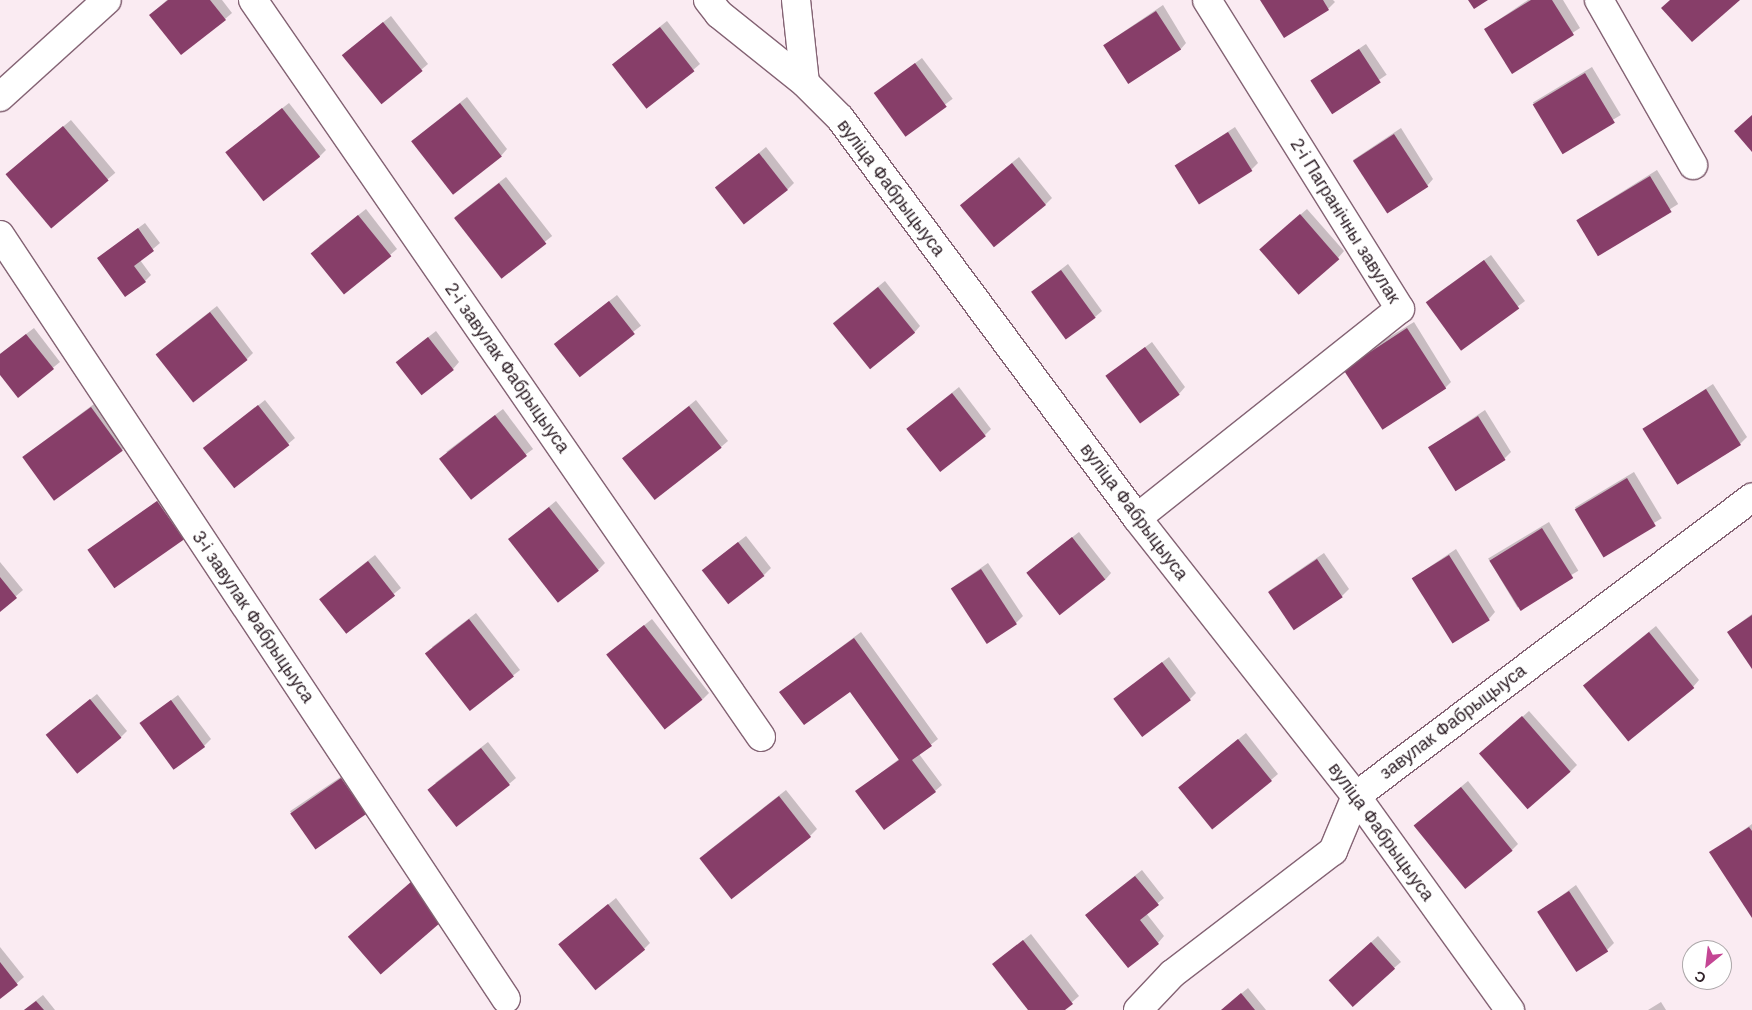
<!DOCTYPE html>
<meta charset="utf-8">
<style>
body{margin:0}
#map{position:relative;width:1752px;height:1010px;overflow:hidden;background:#faebf2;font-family:Arial,sans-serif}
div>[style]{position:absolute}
.shadow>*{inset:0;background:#0003;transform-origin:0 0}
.building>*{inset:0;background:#873e69;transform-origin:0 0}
.roads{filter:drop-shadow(1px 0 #846374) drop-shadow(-1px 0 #846374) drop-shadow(0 1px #846374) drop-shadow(0 -1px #846374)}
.street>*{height:28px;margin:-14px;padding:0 14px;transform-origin:14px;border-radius:14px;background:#fff}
span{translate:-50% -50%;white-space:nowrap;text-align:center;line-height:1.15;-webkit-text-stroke:5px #fff;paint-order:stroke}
.street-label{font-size:18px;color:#302229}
.north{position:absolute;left:1682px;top:940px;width:50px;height:50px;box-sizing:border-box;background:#fff;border:1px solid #aca7a9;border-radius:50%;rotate:209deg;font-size:14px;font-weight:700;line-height:20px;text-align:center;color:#302229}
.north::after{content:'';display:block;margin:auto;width:18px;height:22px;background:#c44694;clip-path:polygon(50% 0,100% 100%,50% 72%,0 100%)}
</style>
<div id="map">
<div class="shadow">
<div style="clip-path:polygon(167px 0,222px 0,232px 13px,225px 19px,150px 15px)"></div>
<div style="clip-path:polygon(1261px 0,1333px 0,1335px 2px,1328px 9px)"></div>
<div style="clip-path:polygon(1528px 0,1563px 0,1580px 28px,1512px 72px,1485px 29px)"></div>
<div style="clip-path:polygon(1163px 5px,1186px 43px,1180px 50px,1104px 45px)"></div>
<div style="clip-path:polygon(391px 16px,428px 64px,421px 70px,342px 55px)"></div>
<div style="clip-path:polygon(667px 21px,700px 64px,693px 70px,613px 64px)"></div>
<div style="left:1366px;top:44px;width:37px;height:65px;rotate:56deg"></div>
<div style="left:922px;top:58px;width:51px;height:58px;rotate:53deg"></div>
<div style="left:1592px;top:67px;width:56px;height:69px;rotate:59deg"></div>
<div style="clip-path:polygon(467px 97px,507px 149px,501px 156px,412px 141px)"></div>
<div style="clip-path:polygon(289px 103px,326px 150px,320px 156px,234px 146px)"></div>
<div style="left:71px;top:120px;width:69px;height:75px;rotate:50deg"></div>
<div style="clip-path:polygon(1235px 127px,1258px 163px,1251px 170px,1176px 166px)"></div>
<div style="clip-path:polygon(1401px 128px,1433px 179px,1427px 186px,1353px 160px)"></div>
<div style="clip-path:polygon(766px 147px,794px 183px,787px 190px,717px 187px)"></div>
<div style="clip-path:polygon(1019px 157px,1052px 198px,1045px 205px,968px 199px)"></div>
<div style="left:1657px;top:170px;width:40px;height:93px;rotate:58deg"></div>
<div style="left:506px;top:177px;width:75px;height:65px;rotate:52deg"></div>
<div style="clip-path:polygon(366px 209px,397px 249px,390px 255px,319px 246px)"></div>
<div style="clip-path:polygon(1307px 209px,1344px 251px,1338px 258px,1268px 243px)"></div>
<div style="clip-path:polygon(145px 223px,160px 243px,140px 260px,151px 275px,145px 281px,98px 258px)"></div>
<div style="clip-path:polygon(1491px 255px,1525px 301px,1462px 349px,1434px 296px)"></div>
<div style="clip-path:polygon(1068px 264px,1102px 311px,1095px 317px,1033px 291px)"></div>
<div style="clip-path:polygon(885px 281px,920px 326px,914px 333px,833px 323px)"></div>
<div style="left:617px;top:295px;width:39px;height:79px;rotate:52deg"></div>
<div style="clip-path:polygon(217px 306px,253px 353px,247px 359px,156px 354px)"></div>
<div style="clip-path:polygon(1414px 322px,1451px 382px,1445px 388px,1350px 361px)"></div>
<div style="clip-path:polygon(34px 328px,60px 362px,18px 396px,0 373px,0 354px)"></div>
<div style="clip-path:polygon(436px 331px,459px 362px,453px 369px,404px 356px)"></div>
<div style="clip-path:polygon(1152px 342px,1185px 387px,1179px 394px,1107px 376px)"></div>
<div style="clip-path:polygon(1713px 384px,1747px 437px,1740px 444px,1644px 429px)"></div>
<div style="clip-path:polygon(959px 387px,991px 429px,985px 435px,907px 429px)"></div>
<div style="clip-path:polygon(265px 400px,295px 438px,288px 444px,205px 448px)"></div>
<div style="clip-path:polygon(696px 400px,728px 441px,721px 447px,624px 458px)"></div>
<div style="clip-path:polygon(98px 401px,129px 443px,122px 450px,24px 456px)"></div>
<div style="left:503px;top:409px;width:50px;height:71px;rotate:53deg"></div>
<div style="clip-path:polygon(1485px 410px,1511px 452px,1504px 459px,1430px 447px)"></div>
<div style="left:1634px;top:472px;width:54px;height:69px;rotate:59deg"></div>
<div style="left:164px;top:496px;width:44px;height:93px;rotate:54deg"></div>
<div style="clip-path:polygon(556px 501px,605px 563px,598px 570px,509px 539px)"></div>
<div style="left:1549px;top:522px;width:57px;height:71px;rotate:59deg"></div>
<div style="clip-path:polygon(1079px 532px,1111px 573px,1105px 580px,1035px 566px)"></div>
<div style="clip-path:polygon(746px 536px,771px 568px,764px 575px,710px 564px)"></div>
<div style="clip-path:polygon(1456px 549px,1495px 612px,1489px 619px,1413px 578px)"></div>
<div style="clip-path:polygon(1324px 553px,1349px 589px,1342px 596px,1269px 591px)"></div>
<div style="clip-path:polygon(375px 555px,401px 588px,347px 632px,327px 593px)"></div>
<div style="clip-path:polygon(0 562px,23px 590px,0 610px)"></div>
<div style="clip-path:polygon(988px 563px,1023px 616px,1016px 623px,952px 588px)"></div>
<div style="clip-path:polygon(476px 613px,520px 670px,470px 710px,432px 647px)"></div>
<div style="clip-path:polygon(1752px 614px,1752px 667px,1728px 632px)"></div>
<div style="clip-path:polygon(652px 619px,709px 693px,703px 699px,607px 655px)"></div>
<div style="clip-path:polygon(1656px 626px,1699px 680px,1693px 687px,1592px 678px)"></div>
<div style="clip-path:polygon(861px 632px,938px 739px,919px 754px,942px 785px,935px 791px,857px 791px,899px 759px,850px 690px,781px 692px)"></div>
<div style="clip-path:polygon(1169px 657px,1196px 693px,1190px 699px,1122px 693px)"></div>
<div style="clip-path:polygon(97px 694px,127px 731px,121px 737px,54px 729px)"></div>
<div style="clip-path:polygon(178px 695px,211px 739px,204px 746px,141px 723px)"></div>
<div style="clip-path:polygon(1529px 711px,1577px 765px,1570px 772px,1487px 748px)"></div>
<div style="clip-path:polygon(1246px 733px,1278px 774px,1271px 780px,1179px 787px)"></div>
<div style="clip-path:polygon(488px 742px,516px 778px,509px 784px,435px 783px)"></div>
<div style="left:348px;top:772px;width:42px;height:70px;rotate:56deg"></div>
<div style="clip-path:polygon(1468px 781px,1518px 844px,1512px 850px,1415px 825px)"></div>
<div style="clip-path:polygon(786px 790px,817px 829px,810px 836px,707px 852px)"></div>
<div style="clip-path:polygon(1752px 824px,1752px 916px,1711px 853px)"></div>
<div style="clip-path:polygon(1142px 870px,1164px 898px,1146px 913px,1164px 936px,1158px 943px,1093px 909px)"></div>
<div style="clip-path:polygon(1576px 885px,1614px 943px,1607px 950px,1539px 912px)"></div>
<div style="clip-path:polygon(616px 898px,650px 943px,644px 949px,560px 944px)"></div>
<div style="clip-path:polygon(1031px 934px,1079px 996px,1063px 1010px,1030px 1010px,1001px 958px)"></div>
<div style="clip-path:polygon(1378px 936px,1401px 962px,1394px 968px,1337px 973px)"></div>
<div style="clip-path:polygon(0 947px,24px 977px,0 998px)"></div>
<div style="clip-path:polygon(1248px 988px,1266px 1010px,1222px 1010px)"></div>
<div style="clip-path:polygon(43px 995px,55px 1010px,24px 1010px)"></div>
<div style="clip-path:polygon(1661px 1002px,1666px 1010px,1648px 1010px)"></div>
</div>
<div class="building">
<div style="clip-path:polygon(168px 0,210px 0,226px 20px,181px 55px,149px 15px)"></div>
<div style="clip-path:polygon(1260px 0,1323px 0,1329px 10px,1284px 38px)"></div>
<div style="clip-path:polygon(1468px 0,1488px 0,1474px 9px)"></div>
<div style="clip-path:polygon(1531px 0,1552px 0,1574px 35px,1512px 74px,1484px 29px)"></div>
<div style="clip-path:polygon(1670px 0,1740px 0,1692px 42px,1661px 8px)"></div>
<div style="left:1156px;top:11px;width:46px;height:63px;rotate:57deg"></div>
<div style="left:383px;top:22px;width:63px;height:53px;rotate:51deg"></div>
<div style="left:660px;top:27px;width:56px;height:61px;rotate:52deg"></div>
<div style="left:1359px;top:49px;width:40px;height:58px;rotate:57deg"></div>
<div style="left:915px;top:63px;width:54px;height:51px;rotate:54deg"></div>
<div style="left:1585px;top:73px;width:58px;height:61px;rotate:59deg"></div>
<div style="left:460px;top:103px;width:68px;height:62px;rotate:52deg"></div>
<div style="left:282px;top:108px;width:62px;height:72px;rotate:52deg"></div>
<div style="clip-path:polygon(1752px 115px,1752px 152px,1734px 131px)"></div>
<div style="left:63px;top:126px;width:71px;height:75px;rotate:50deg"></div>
<div style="left:1228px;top:132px;width:46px;height:63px;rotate:58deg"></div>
<div style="left:1394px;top:134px;width:63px;height:49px;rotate:57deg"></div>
<div style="left:759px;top:153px;width:47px;height:56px;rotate:52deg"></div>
<div style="left:1012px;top:163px;width:54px;height:67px;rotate:51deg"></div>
<div style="left:1650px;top:176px;width:42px;height:86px;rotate:59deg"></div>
<div style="left:499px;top:183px;width:77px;height:57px;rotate:52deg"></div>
<div style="left:1300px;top:214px;width:60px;height:54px;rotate:49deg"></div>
<div style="left:358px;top:215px;width:53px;height:61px;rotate:51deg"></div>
<div style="clip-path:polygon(138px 228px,154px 251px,134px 266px,146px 282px,125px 297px,97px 258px)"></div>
<div style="left:1484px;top:260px;width:60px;height:72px;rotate:54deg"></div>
<div style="left:1061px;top:270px;width:59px;height:37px;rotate:54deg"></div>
<div style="left:878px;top:287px;width:59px;height:58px;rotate:51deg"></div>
<div style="left:609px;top:301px;width:42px;height:70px;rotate:52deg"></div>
<div style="left:210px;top:312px;width:61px;height:69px;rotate:52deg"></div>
<div style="left:1407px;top:328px;width:72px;height:76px;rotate:57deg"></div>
<div style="clip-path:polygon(26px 334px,54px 369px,18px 398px,0 375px,0 354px)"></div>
<div style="left:428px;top:337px;width:42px;height:41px;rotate:52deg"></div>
<div style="left:1145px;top:347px;width:59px;height:49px;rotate:54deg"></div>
<div style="left:1706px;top:389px;width:66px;height:75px;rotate:58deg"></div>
<div style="left:952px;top:393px;width:55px;height:58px;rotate:52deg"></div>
<div style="left:258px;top:405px;width:51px;height:70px;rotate:52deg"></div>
<div style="left:689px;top:406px;width:53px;height:85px;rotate:52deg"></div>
<div style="left:91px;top:407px;width:54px;height:85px;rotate:54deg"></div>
<div style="left:495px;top:415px;width:52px;height:71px;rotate:52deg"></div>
<div style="left:1478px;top:416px;width:52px;height:59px;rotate:58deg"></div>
<div style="left:1627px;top:478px;width:56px;height:61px;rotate:59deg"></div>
<div style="left:157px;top:501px;width:47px;height:85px;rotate:55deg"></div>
<div style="left:549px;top:507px;width:81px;height:52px;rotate:52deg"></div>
<div style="left:1542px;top:528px;width:59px;height:62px;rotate:58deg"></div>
<div style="left:1072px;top:537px;width:54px;height:58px;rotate:52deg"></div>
<div style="left:738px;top:542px;width:43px;height:46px;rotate:52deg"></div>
<div style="left:1449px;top:555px;width:77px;height:44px;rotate:58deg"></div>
<div style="left:1317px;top:559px;width:46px;height:59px;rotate:56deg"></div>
<div style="left:368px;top:561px;width:44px;height:62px;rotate:52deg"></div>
<div style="left:981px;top:569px;width:66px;height:36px;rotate:57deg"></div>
<div style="clip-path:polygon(0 577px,17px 598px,0 612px)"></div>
<div style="clip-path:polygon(1752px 615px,1752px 669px,1727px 632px)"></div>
<div style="left:469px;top:619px;width:73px;height:56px;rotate:52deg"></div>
<div style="left:644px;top:625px;width:95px;height:48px;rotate:52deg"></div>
<div style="left:1649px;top:632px;width:72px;height:85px;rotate:51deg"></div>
<div style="clip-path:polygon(854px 638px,932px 746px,912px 760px,936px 792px,884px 830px,855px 791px,899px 760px,850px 692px,804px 725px,779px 692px)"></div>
<div style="left:1162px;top:662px;width:48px;height:61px;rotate:53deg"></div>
<div style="left:90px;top:699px;width:50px;height:57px;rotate:51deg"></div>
<div style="left:171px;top:700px;width:58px;height:39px;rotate:54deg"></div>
<div style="left:1522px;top:716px;width:74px;height:57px;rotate:49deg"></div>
<div style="left:1238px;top:739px;width:54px;height:77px;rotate:51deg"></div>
<div style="left:481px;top:748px;width:47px;height:68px;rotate:52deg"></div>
<div style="left:341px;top:778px;width:44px;height:62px;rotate:55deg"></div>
<div style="left:1461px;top:787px;width:82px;height:61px;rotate:51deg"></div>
<div style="left:779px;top:796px;width:52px;height:101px;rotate:52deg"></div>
<div style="clip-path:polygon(1749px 827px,1752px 831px,1752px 918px,1709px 852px)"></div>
<div style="clip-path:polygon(1135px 876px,1159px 905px,1140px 920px,1159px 944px,1128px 968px,1085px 915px)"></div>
<div style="left:412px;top:881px;width:50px;height:85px;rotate:49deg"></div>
<div style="left:1569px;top:891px;width:72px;height:38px;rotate:57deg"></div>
<div style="left:608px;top:904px;width:59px;height:64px;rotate:51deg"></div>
<div style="clip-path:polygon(1023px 940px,1073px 1004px,1065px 1010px,1028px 1010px,992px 964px)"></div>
<div style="left:1371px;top:942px;width:36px;height:57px;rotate:48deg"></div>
<div style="clip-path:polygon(0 962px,18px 985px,0 999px)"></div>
<div style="clip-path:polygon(1241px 993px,1255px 1010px,1221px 1010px)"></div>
<div style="clip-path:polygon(36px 1001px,44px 1010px,24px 1010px)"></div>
</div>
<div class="roads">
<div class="street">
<div style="left:253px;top:0;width:895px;rotate:55.42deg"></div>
<div style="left:708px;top:0;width:18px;rotate:52deg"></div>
<div style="left:719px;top:14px;width:110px;rotate:38.7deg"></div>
<div style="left:796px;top:0;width:83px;rotate:83.8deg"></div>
<div style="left:805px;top:83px;width:49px;rotate:45deg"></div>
<div style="left:840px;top:118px;width:498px;rotate:53.4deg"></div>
<div style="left:1137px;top:518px;width:354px;rotate:51.8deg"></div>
<div style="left:1356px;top:796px;width:264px;rotate:54.3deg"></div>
<div style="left:1599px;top:0;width:190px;rotate:60.3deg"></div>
<div style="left:0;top:97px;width:144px;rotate:-42.2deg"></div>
<div style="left:0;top:235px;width:916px;rotate:56.48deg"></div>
<div style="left:1137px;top:518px;width:336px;rotate:-38.5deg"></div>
<div style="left:1400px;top:309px;width:364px;rotate:-122deg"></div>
<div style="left:1138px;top:1010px;width:50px;rotate:-46.6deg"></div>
<div style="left:1172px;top:974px;width:203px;rotate:-37.4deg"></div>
<div style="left:1333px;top:851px;width:60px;rotate:-67.3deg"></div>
<div style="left:1356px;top:796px;width:496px;rotate:-37deg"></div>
</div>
</div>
<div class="street-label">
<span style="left:891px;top:188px;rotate:53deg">вуліца Фабрыцыуса</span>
<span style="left:1345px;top:221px;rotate:58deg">2-і Пагранічны завулак</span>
<span style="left:507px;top:368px;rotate:55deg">2-і завулак Фабрыцыуса</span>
<span style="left:1134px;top:512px;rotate:53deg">вуліца Фабрыцыуса</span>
<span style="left:253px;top:617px;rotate:56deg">3-і завулак Фабрыцыуса</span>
<span style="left:1453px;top:722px;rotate:-37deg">завулак Фабрыцыуса</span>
<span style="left:1381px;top:832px;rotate:54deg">вуліца Фабрыцыуса</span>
</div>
<div class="north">С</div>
</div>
